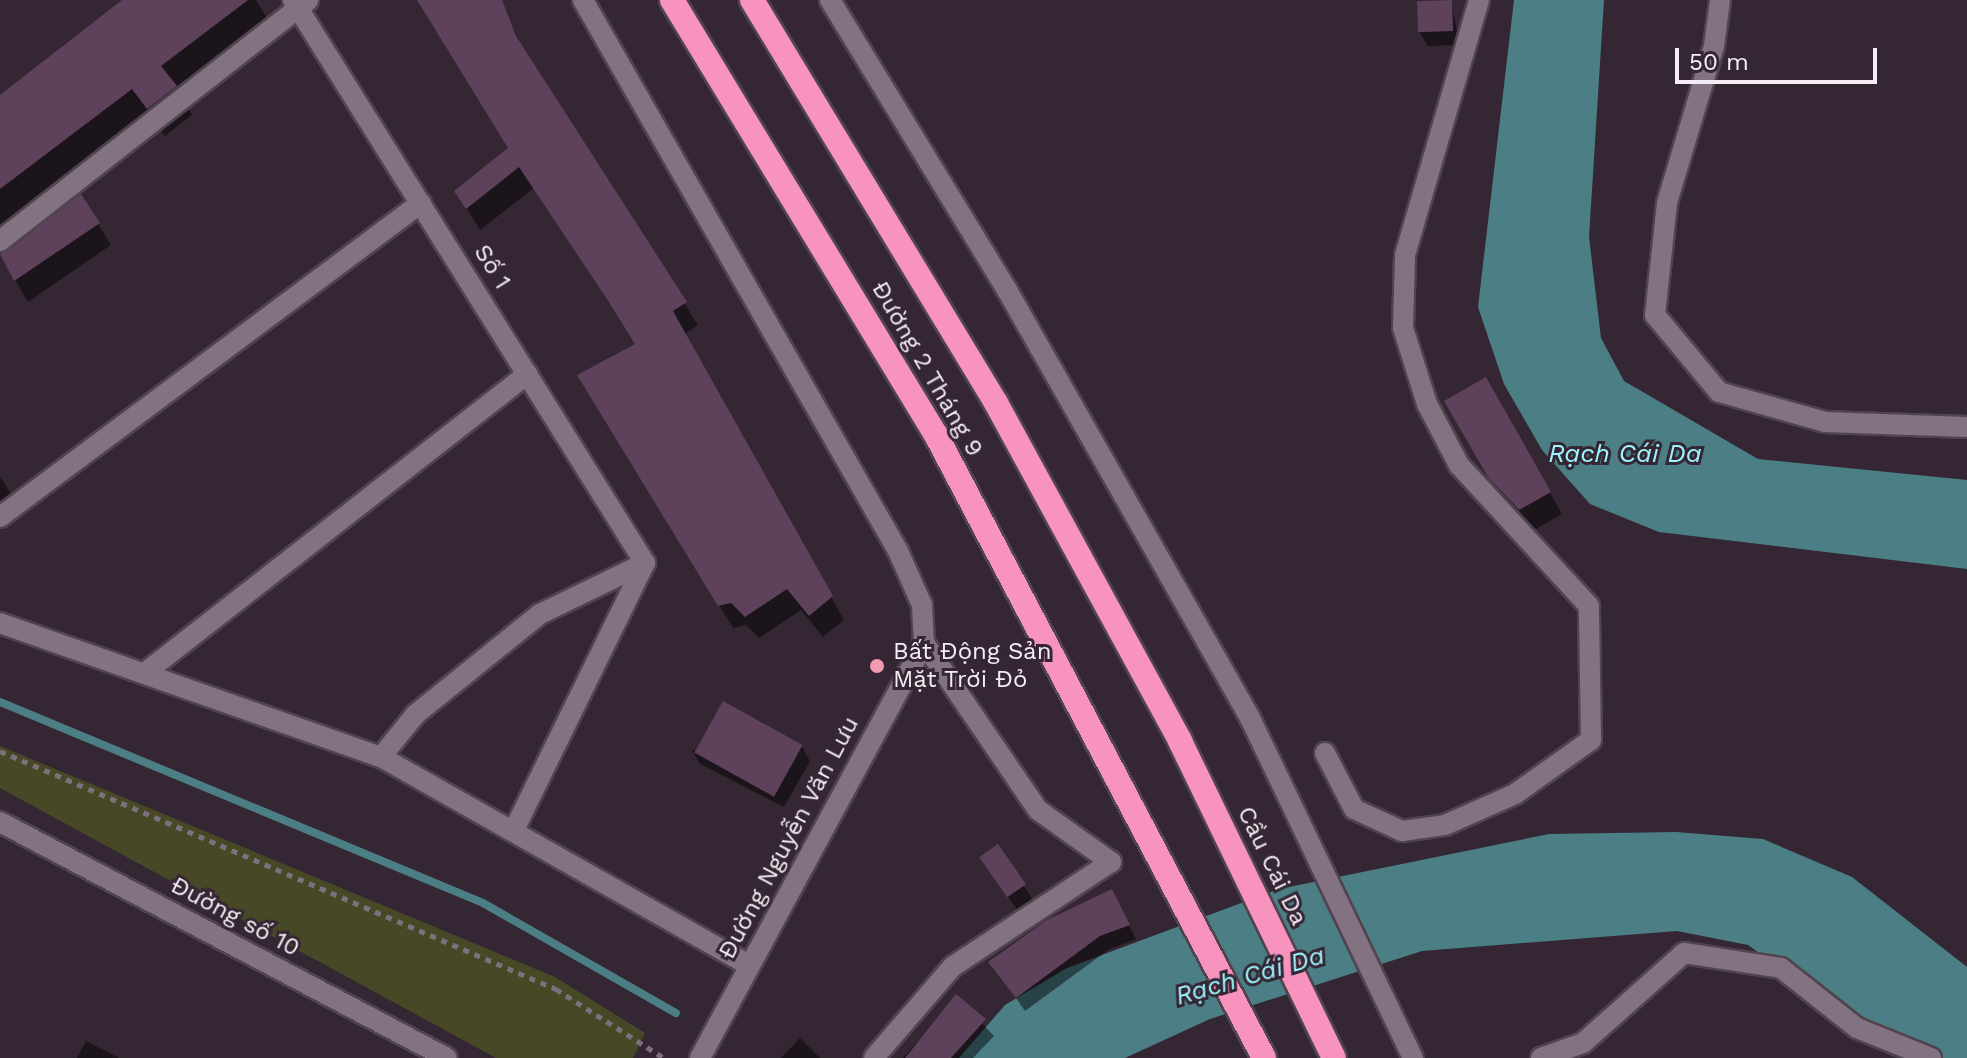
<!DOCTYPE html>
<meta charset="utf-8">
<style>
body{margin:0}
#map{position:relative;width:1967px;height:1058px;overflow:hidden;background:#352633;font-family:"Work Sans",sans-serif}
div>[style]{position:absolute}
.green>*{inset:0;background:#474926}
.water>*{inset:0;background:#4b7f85}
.shadow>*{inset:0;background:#0007}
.stream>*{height:8px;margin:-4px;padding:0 4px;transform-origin:4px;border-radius:4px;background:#4b7f85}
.building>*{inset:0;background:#5e415b;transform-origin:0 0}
.path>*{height:5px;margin-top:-2.5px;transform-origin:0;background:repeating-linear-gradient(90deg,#7d707c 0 6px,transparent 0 12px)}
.roads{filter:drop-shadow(2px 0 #50444f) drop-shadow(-2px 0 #50444f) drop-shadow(0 2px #50444f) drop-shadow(0 -2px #50444f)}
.minor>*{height:20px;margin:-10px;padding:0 10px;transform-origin:10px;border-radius:10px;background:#837281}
.highway>*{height:24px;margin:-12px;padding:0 12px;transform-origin:12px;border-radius:12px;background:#f793bd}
.dots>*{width:22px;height:22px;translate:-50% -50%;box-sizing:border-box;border:4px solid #352633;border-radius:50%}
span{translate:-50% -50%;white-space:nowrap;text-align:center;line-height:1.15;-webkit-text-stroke:6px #352633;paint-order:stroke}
.street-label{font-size:24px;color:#f6ecf5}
.poi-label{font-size:24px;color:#f6ecf5}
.left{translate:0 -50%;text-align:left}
.water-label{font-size:26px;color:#9bf4fe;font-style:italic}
.scale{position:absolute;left:1675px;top:48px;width:202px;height:36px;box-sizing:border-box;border:4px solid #f6ecf5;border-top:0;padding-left:10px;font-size:24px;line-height:28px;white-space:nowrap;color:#f6ecf5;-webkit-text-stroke:6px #352633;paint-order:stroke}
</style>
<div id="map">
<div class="green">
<div style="clip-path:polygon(0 746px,555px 977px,645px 1033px,633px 1058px,496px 1058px,0 788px)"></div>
</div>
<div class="water">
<div style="clip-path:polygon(1514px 0,1604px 0,1589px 237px,1601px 338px,1624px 381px,1758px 459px,1967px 480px,1967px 569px,1659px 532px,1590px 504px,1542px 450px,1504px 384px,1478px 307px)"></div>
<div style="clip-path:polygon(1676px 832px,1763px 839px,1852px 877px,1967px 967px,1967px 1058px,1906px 1058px,1748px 945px,1677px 931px,1422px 951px,1210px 1019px,1125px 1058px,959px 1058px,1005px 1005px,1067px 968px,1279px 889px,1549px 834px)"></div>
</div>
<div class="shadow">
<div style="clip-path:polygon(125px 0,256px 0,270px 23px,179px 93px,192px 115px,165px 136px,149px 116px,0 229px,0 97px)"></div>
<div style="clip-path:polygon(420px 0,499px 0,524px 52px,698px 325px,685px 334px,844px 620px,823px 637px,801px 610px,759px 638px,746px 625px,733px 628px,593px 398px,637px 346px,534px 188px,480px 230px,470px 214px,457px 191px,515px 156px)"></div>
<div style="clip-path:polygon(1451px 2px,1460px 45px,1428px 46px,1419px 32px)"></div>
<div style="clip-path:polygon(98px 224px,111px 245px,28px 302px,0 254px)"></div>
<div style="clip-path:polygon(1485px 380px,1562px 514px,1532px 531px,1503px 499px,1447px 402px)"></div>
<div style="clip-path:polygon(0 476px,14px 499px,0 509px)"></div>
<div style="clip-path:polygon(802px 747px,810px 761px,784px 807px,700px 764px,692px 750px)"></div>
<div style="clip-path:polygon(998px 847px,1033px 900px,1018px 911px,990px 872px)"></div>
<div style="clip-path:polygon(1119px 906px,1136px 939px,1108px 950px,1025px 1011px,991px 962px)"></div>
<div style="clip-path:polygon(957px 997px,994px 1036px,973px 1058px,903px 1058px)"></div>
<div style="clip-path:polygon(800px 1038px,820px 1058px,781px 1058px)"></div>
<div style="clip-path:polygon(86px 1041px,119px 1058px,77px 1058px)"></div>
</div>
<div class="stream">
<div style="left:0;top:702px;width:523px;rotate:22.59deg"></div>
<div style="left:483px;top:903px;width:222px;rotate:29.7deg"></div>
</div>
<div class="building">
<div style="clip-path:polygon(122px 0,248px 0,161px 66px,177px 86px,147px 109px,132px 89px,0 189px,0 95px)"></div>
<div style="clip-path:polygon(417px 0,502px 0,516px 36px,687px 302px,673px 311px,833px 596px,809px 616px,787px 589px,745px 617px,731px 603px,718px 606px,577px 375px,635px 344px,608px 301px,519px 167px,466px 209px,454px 191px,508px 148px)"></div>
<div style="left:1452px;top:0;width:31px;height:35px;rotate:88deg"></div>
<div style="clip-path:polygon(81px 194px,100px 223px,14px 281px,0 254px)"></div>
<div style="clip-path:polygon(1486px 377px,1551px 492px,1519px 510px,1488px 477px,1444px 401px)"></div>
<div style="left:723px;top:701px;width:91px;height:59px;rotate:29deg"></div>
<div style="left:998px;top:844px;width:49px;height:23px;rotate:55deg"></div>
<div style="clip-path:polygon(1112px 889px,1130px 925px,1100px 936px,1016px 998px,988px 962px,1047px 920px)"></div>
<div style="clip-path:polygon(956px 994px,986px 1019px,951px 1058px,905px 1058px)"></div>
</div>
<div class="path">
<div style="left:0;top:751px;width:605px;rotate:23.17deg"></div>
<div style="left:556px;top:989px;width:128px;rotate:32.6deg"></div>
</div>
<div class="roads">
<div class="minor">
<div style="left:293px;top:0;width:664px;rotate:57.99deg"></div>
<div style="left:583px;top:0;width:635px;rotate:60.24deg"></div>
<div style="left:898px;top:551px;width:59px;rotate:66deg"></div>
<div style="left:922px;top:605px;width:38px;rotate:87deg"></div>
<div style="left:924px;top:643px;width:202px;rotate:55.7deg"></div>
<div style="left:1038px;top:810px;width:90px;rotate:35.5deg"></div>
<div style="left:1111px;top:862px;width:189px;rotate:146.6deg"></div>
<div style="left:953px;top:966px;width:121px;rotate:130.7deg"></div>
<div style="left:830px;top:0;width:340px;rotate:58.6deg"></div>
<div style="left:1007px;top:290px;width:492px;rotate:60.4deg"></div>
<div style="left:1250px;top:718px;width:377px;rotate:64.4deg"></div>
<div style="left:1720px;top:0;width:46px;rotate:97.4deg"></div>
<div style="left:1714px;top:46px;width:164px;rotate:106.7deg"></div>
<div style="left:1667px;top:203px;width:113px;rotate:96.1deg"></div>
<div style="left:1655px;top:315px;width:100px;rotate:50.3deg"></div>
<div style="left:1719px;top:392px;width:110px;rotate:15.8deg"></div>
<div style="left:1825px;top:422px;width:142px;rotate:2deg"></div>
<div style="left:0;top:241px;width:391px;rotate:-38deg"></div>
<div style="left:0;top:517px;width:525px;rotate:-36.72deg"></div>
<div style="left:0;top:623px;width:404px;rotate:19.4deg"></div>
<div style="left:381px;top:757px;width:423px;rotate:29.5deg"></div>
<div style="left:146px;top:672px;width:484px;rotate:-38deg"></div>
<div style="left:1325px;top:753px;width:63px;rotate:62.6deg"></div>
<div style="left:1354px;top:809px;width:53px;rotate:24.6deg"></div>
<div style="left:1402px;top:831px;width:43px;rotate:-7.9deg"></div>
<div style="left:1445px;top:825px;width:77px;rotate:-23.9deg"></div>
<div style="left:1515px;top:794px;width:93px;rotate:-35.4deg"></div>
<div style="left:1591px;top:740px;width:134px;rotate:-90.9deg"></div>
<div style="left:1589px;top:606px;width:192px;rotate:-132.7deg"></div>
<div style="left:1459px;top:465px;width:69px;rotate:-117.7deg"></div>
<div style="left:1427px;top:404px;width:80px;rotate:-107.5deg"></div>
<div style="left:1403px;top:328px;width:73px;rotate:-88.4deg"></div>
<div style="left:1405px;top:255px;width:266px;rotate:-73.8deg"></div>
<div style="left:381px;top:757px;width:55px;rotate:-50.9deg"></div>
<div style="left:416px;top:714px;width:159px;rotate:-38.9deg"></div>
<div style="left:540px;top:614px;width:117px;rotate:-25.9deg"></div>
<div style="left:0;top:822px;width:505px;rotate:27.83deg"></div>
<div style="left:515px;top:828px;width:295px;rotate:-63.9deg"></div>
<div style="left:700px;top:1058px;width:472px;rotate:-61.6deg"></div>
<div style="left:1541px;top:1058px;width:45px;rotate:-19.7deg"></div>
<div style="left:1583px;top:1043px;width:135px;rotate:-41.7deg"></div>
<div style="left:1684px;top:953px;width:98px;rotate:8.8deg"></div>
<div style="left:1781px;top:968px;width:97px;rotate:38.3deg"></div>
<div style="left:1857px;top:1028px;width:80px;rotate:22.1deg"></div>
</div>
<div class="highway">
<div style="left:672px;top:0;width:509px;rotate:58.75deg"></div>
<div style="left:936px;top:435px;width:704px;rotate:62.23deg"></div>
<div style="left:752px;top:0;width:471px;rotate:58.8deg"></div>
<div style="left:996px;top:403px;width:385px;rotate:61.4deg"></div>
<div style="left:1180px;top:741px;width:352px;rotate:64.1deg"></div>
</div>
</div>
<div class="dots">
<div style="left:877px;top:666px;background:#f29ab0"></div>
</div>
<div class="street-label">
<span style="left:492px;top:267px;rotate:58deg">Số 1</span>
<span style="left:927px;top:369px;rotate:60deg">Đường 2 Tháng 9</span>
<span style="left:789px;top:838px;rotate:-62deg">Đường Nguyễn Văn Lưu</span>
<span style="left:1272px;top:866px;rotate:64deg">Cầu Cái Da</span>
<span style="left:235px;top:917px;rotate:28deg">Đường số 10</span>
</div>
<div class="poi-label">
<span class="left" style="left:893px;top:666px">Bất Động Sản<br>Mặt Trời Đỏ</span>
</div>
<div class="water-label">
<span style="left:1625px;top:454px">Rạch Cái Da</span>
<span style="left:1250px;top:976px;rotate:-16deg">Rạch Cái Da</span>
</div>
<div class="scale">50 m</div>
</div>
